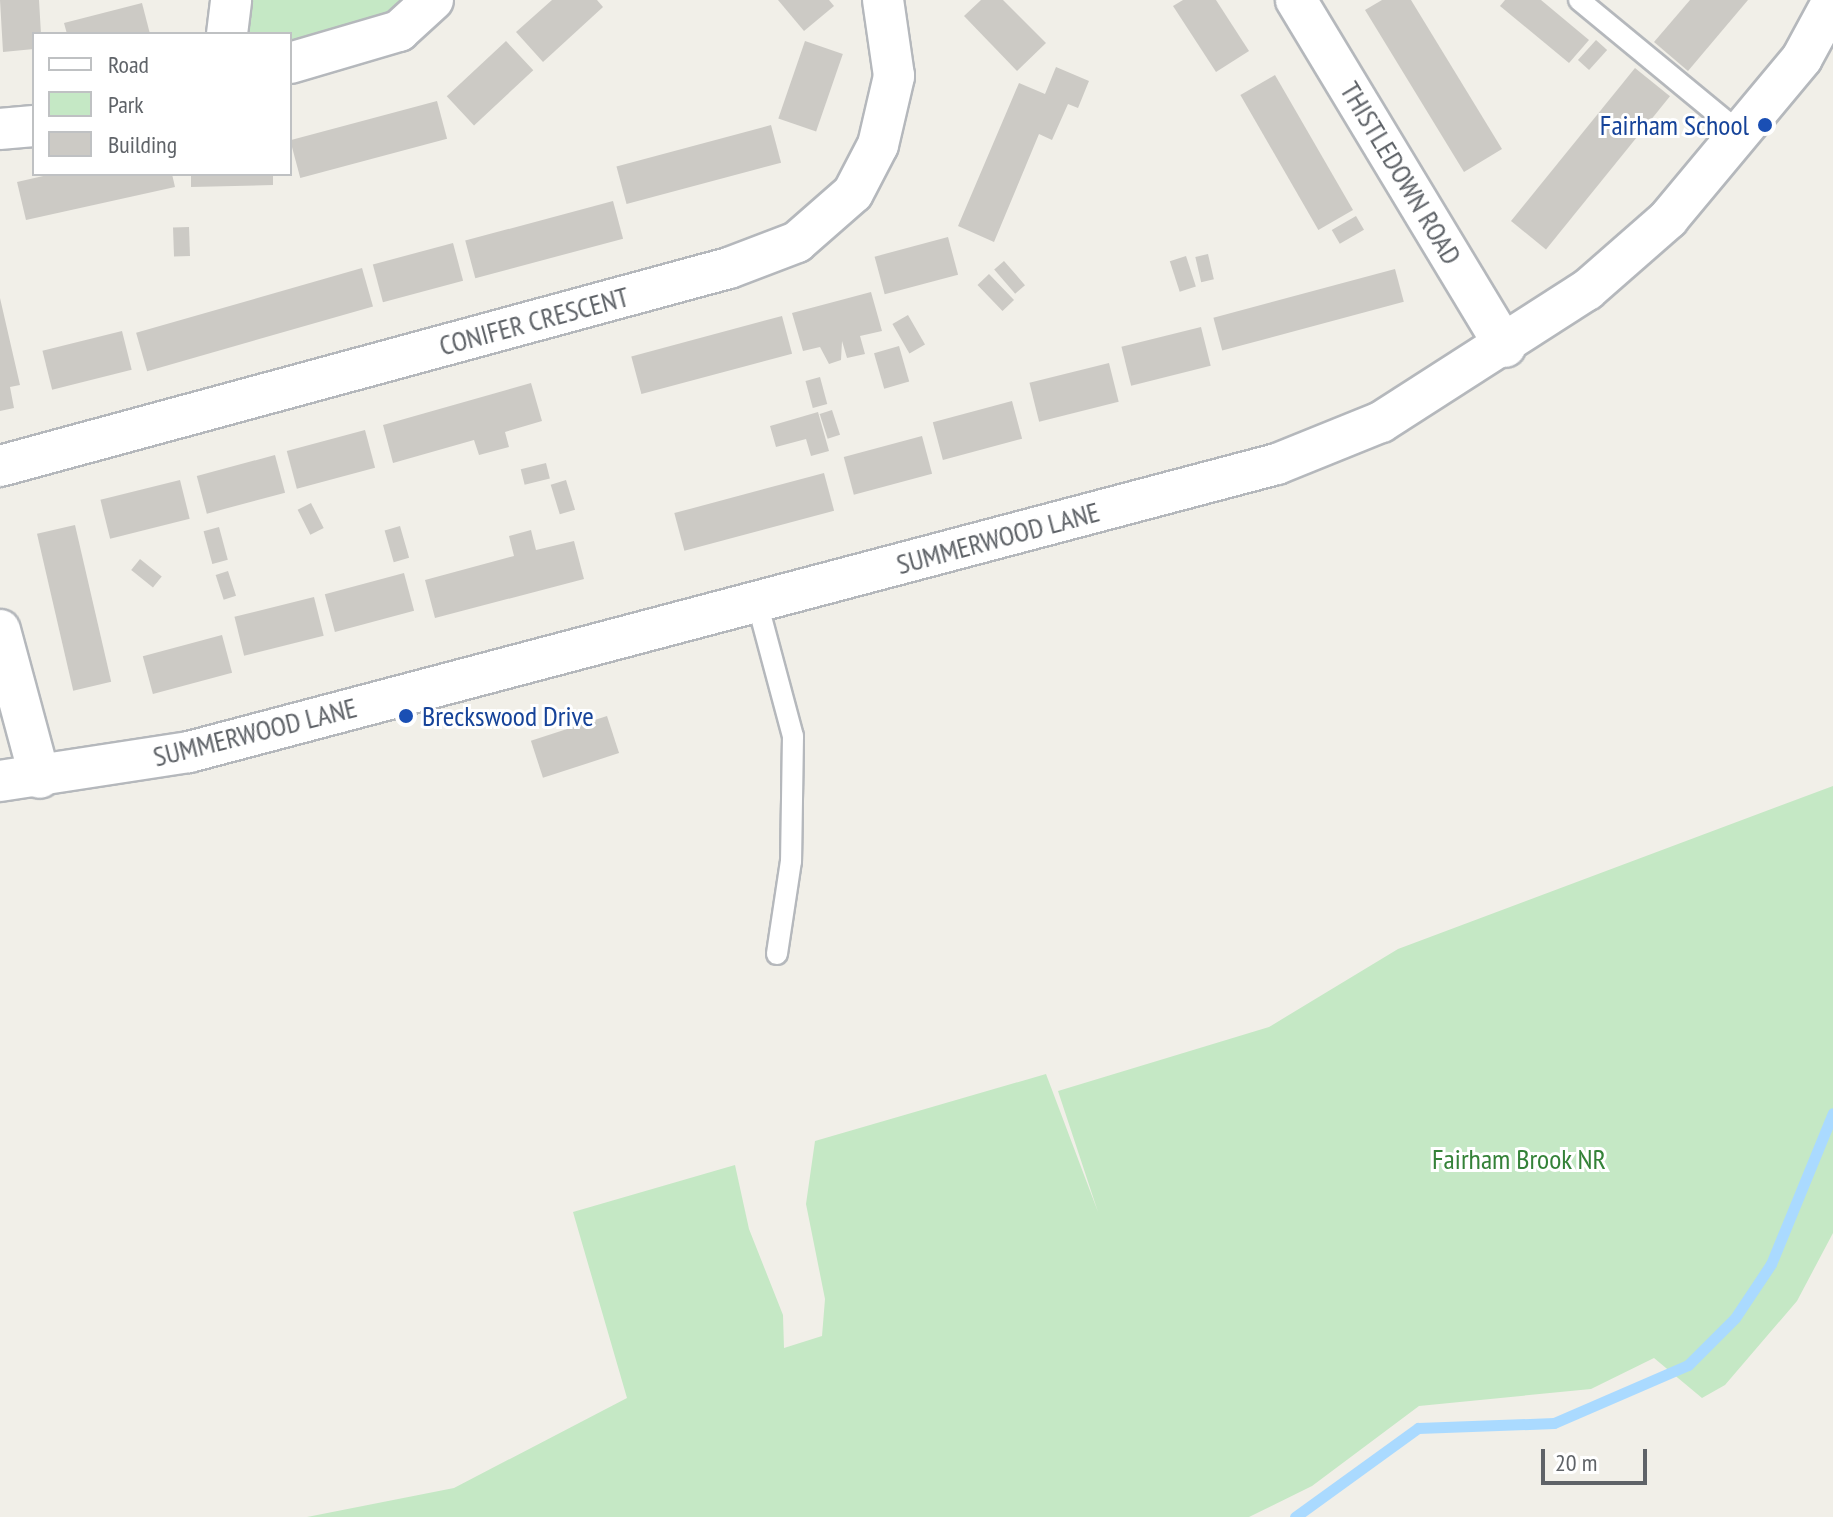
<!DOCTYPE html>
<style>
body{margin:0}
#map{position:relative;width:1833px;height:1517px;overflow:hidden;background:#f1efe8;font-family:"PT Sans Narrow",sans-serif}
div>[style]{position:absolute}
.green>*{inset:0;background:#c5e8c5}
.stream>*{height:11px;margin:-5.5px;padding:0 5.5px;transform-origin:5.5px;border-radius:5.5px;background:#aadaff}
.building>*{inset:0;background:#cccac5;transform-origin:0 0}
.roads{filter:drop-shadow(2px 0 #b5b8bc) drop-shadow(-2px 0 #b5b8bc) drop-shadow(0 2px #b5b8bc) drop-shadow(0 -2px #b5b8bc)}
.lane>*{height:20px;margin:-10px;padding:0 10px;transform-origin:10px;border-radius:10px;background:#fff}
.street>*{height:40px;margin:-20px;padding:0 20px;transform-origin:20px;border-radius:20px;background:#fff}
.dots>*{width:22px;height:22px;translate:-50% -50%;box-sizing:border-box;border:4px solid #fff;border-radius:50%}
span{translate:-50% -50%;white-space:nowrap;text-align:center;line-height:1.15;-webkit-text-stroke:6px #fff;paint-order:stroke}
.transit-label{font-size:28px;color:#164399}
.right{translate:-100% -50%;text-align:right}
.left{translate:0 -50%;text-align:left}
.street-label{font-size:28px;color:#5f6368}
.park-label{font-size:28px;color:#348238}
.legend{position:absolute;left:32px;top:32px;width:260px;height:144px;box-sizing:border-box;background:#fff;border:2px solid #bfc1c3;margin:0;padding:10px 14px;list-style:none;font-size:24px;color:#5f6368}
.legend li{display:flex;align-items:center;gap:16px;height:40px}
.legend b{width:40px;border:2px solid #bfc1c3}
.scale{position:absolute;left:1541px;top:1449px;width:106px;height:36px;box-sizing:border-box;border:4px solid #5f6368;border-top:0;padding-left:10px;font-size:24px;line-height:28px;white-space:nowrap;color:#5f6368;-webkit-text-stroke:6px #fff;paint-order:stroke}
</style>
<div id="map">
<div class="green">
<div style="clip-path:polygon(245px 0,415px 0,406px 11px,290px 50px,290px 34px,241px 34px)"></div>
<div style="clip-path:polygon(1833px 786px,1833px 1233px,1797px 1301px,1725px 1385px,1702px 1398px,1654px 1358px,1591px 1389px,1419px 1406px,1312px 1486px,1249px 1517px,307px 1517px,454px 1488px,627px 1398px,573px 1212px,735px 1165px,749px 1229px,783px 1315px,784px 1348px,822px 1336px,825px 1299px,806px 1204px,815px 1141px,1046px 1074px,1098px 1212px,1058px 1091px,1269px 1027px,1398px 949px)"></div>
</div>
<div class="stream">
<div style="left:1295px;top:1517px;width:152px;rotate:-35.9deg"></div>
<div style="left:1418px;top:1428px;width:136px;rotate:-2.1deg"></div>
<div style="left:1554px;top:1423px;width:146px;rotate:-23.4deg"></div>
<div style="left:1688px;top:1365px;width:66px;rotate:-45deg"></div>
<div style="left:1735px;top:1318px;width:65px;rotate:-56.3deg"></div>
<div style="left:1771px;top:1264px;width:163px;rotate:-67.7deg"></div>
</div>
<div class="building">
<div style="clip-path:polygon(0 0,39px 0,41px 34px,34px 34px,34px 49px,3px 52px)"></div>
<div style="clip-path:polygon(552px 0,597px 0,603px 7px,543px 62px,516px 32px)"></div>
<div style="clip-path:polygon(778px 0,829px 0,834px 6px,804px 31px)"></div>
<div style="clip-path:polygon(981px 0,1003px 0,1046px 43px,1017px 71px,964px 16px)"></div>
<div style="clip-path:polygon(1183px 0,1216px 0,1249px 51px,1216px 72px,1173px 6px)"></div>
<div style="clip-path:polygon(1382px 0,1411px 0,1502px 149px,1464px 172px,1365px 10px)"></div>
<div style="clip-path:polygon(1505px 0,1541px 0,1589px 40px,1569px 63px,1500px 6px)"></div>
<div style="clip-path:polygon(1690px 0,1748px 0,1688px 71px,1654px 42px)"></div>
<div style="clip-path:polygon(142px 3px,150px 34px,67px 34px,64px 23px)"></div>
<div style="left:1596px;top:40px;width:15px;height:27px;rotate:42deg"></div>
<div style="left:506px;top:41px;width:40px;height:81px;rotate:47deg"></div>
<div style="left:805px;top:41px;width:40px;height:82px;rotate:19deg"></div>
<div style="clip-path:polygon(1056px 67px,1089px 81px,1078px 108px,1068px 104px,1052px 140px,1039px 134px,994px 242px,958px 226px,1019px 83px,1045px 94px)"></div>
<div style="left:1635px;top:68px;width:45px;height:197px;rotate:39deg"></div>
<div style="left:1275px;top:75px;width:156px;height:40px;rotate:60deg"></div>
<div style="left:437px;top:101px;width:39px;height:152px;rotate:75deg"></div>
<div style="left:771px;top:125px;width:39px;height:160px;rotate:75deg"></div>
<div style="clip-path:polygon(52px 174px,172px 174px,175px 187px,26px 220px,17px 182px)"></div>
<div style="clip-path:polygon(191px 174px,273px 174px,273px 185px,191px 187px)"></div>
<div style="left:613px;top:201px;width:39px;height:153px;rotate:75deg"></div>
<div style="left:1356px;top:216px;width:16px;height:28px;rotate:60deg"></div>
<div style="left:189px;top:227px;width:29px;height:16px;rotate:88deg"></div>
<div style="left:948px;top:237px;width:39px;height:76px;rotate:75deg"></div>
<div style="left:453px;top:243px;width:39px;height:83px;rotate:75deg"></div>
<div style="left:1208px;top:254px;width:26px;height:13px;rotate:77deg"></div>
<div style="left:1186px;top:256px;width:32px;height:17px;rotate:72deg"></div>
<div style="left:1004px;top:261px;width:32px;height:13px;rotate:49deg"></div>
<div style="left:362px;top:268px;width:40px;height:235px;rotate:74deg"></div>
<div style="left:1395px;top:269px;width:34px;height:188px;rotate:75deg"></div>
<div style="left:989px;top:274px;width:36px;height:16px;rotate:46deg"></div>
<div style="clip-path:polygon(871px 292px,882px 331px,860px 336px,865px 354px,847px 358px,842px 341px,841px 360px,829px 364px,820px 347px,803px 351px,792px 313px)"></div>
<div style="clip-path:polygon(0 298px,20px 385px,10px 387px,14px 408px,0 411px)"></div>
<div style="left:908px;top:315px;width:34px;height:18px;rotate:60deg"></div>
<div style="left:782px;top:316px;width:39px;height:156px;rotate:75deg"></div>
<div style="left:1201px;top:327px;width:40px;height:82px;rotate:76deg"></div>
<div style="left:122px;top:331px;width:40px;height:82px;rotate:76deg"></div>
<div style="left:899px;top:346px;width:37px;height:26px;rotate:74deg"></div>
<div style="left:1109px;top:363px;width:40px;height:82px;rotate:76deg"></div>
<div style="left:820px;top:377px;width:28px;height:15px;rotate:75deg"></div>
<div style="clip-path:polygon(531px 383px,542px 421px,505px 432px,509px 447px,479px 455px,474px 440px,393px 463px,383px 425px)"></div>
<div style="left:1012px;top:401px;width:39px;height:82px;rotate:75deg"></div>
<div style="left:832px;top:410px;width:26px;height:13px;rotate:72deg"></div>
<div style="clip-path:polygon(818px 412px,829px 451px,811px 456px,806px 439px,776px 447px,770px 426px)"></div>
<div style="left:365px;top:430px;width:39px;height:81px;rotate:75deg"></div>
<div style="left:922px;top:436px;width:39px;height:81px;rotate:75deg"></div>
<div style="left:275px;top:455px;width:39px;height:81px;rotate:75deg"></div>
<div style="left:546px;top:463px;width:16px;height:26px;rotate:76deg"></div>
<div style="left:824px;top:473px;width:39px;height:155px;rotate:75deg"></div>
<div style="left:180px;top:480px;width:40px;height:82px;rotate:76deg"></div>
<div style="left:566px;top:480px;width:31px;height:16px;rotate:73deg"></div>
<div style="left:311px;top:503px;width:28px;height:15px;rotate:63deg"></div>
<div style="left:75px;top:525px;width:161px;height:39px;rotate:77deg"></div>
<div style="left:400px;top:526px;width:33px;height:16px;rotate:74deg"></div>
<div style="left:219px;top:527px;width:34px;height:16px;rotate:75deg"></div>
<div style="clip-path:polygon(531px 530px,536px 550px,574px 541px,584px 579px,435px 618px,425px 580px,514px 556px,509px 536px)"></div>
<div style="left:140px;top:559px;width:28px;height:14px;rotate:39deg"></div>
<div style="left:228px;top:571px;width:26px;height:13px;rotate:72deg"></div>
<div style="left:404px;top:573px;width:39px;height:82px;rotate:75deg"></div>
<div style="left:314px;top:597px;width:40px;height:82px;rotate:76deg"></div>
<div style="left:222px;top:635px;width:39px;height:82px;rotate:75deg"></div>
<div style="left:607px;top:716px;width:39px;height:80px;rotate:72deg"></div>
</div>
<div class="roads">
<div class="lane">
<div style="left:1579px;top:0;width:212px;rotate:39.5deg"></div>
<div style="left:757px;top:602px;width:139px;rotate:75deg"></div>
<div style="left:793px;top:736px;width:125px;rotate:90.9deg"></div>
<div style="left:791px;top:861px;width:94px;rotate:98.6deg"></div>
</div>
<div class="street">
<div style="left:1296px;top:0;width:405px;rotate:58.9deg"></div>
<div style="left:227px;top:34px;width:34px;rotate:-83deg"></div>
<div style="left:290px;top:63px;width:114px;rotate:-16.4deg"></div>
<div style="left:399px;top:31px;width:46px;rotate:-42.4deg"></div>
<div style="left:0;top:129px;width:34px;rotate:-5deg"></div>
<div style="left:0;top:466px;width:755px;rotate:-15.2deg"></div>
<div style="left:729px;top:268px;width:73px;rotate:-20.9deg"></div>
<div style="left:797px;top:242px;width:74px;rotate:-41.2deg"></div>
<div style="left:853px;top:193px;width:54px;rotate:-62.5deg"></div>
<div style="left:878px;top:145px;width:71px;rotate:-76.9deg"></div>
<div style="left:894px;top:76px;width:77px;rotate:-98.2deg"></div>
<div style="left:0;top:630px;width:153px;rotate:74.9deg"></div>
<div style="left:0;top:781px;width:191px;rotate:-8.7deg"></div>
<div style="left:189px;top:752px;width:1125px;rotate:-14.83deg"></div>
<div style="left:1277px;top:464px;width:112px;rotate:-22deg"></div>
<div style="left:1381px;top:422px;width:245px;rotate:-32.7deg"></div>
<div style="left:1587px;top:290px;width:108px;rotate:-41.2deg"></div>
<div style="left:1668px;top:219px;width:209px;rotate:-50.2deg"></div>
<div style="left:1802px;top:58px;width:65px;rotate:-61.5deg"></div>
</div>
</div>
<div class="dots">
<div style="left:1765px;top:125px;background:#1a4fb4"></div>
<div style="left:406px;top:716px;background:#1a4fb4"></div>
</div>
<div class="transit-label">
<span class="right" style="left:1749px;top:125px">Fairham School</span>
<span class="left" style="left:422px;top:716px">Breckswood Drive</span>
</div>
<div class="street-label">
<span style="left:1401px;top:173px;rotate:59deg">THISTLEDOWN ROAD</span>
<span style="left:534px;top:321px;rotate:-15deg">CONIFER CRESCENT</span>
<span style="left:998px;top:538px;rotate:-15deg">SUMMERWOOD LANE</span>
<span style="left:255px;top:732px;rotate:-14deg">SUMMERWOOD LANE</span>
</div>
<div class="park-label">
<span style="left:1519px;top:1159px">Fairham Brook NR</span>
</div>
<ul class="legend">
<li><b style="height:10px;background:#fff"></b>Road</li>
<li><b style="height:22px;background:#c5e8c5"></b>Park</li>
<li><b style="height:22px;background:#cccac5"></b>Building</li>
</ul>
<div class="scale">20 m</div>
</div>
